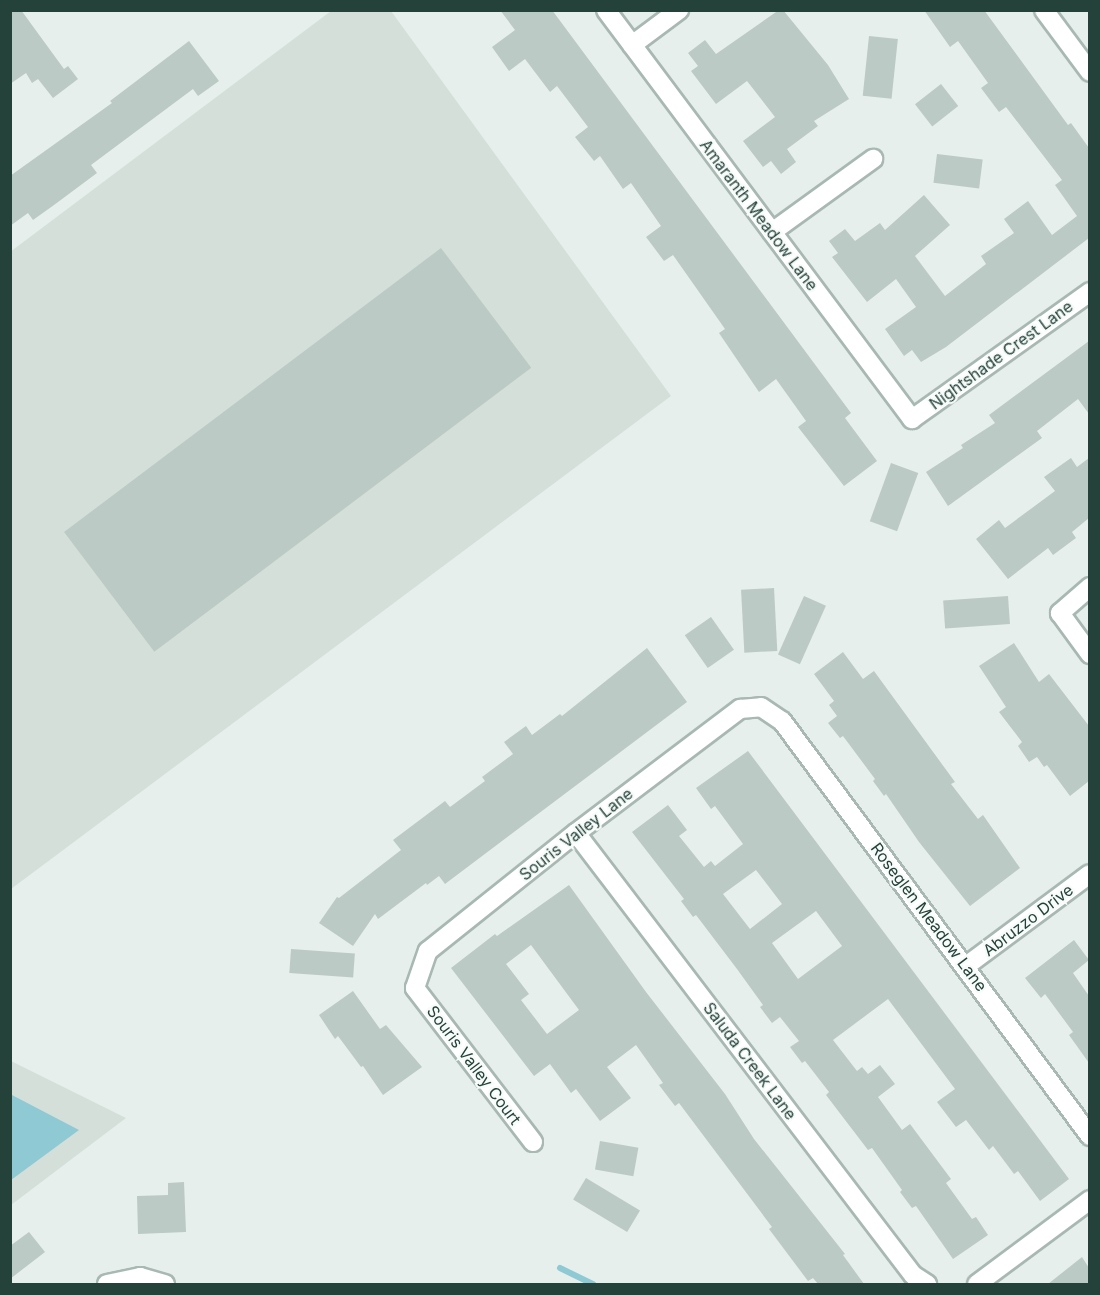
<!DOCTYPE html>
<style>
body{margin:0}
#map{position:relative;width:1100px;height:1295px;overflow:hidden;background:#e6efeb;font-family:Inter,sans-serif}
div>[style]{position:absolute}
.built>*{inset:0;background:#d4dfda}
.water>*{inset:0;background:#8ec9d4}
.stream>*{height:6px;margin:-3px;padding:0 3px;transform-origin:3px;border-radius:3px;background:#8ec9d4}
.building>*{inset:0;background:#bbcac4;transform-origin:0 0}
.roads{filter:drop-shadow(2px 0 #a8b8b2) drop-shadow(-2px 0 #a8b8b2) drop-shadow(0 2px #a8b8b2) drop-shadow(0 -2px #a8b8b2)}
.minor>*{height:18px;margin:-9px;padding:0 9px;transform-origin:9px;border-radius:9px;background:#fff}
span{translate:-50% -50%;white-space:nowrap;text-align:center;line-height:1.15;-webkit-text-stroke:4.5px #f7fbf9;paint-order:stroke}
.street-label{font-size:16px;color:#24423a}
.frame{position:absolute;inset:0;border:12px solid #24423a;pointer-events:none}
</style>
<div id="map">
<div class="built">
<div style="clip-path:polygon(331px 11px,391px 11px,671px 396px,11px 889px,10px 252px)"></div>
<div style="clip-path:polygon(11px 1061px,126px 1118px,11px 1205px)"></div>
</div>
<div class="water">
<div style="clip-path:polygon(10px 1094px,79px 1130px,11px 1180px,10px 1180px)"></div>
</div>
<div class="stream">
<div style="left:560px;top:1268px;width:37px;rotate:26deg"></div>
</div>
<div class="building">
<div style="clip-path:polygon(10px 10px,21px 10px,64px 69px,68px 66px,78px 79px,53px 98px,38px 79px,32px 83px,26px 73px,10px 84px)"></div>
<div style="clip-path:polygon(500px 10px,552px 10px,851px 413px,845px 418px,877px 461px,844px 486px,798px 427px,806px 421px,776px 379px,759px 392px,719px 333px,725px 329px,673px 255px,664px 261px,646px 237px,661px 226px,631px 183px,623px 189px,600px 156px,594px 161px,575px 137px,588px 127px,557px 86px,550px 92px,525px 59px,509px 71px,492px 47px,515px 30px)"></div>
<div style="clip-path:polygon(779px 10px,783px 10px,828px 65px,849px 99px,814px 121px,818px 126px,787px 149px,796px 162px,781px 174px,771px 161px,763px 167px,743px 141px,775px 117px,747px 81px,716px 104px,691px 71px,698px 66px,688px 53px,705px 40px,716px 54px)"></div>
<div style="clip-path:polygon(924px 10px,984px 10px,1068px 125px,1071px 123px,1089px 148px,1089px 238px,946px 347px,921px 362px,912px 350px,904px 356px,885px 329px,916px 307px,896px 279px,867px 302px,832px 257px,838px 253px,829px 241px,845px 229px,855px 241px,880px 223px,885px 230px,924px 195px,950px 225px,915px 256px,945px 296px,986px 264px,981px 256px,1014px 233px,1004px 219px,1028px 201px,1052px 235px,1077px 216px,1055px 185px,1062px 180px,1006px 107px,999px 112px,981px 88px,988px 83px,958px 41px,950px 47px)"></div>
<div style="left:869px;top:36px;width:29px;height:60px;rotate:6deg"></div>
<div style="clip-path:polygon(189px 41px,219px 81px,198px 96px,193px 89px,91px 165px,97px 173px,54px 205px,33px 220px,28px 213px,10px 226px,10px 176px,112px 103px,110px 101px)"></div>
<div style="left:941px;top:84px;width:28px;height:33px;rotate:52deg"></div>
<div style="left:937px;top:154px;width:46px;height:29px;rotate:7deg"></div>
<div style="left:441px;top:248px;width:150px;height:472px;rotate:53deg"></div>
<div style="clip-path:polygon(1089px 341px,1089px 414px,1078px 399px,1037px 431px,1042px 438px,948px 506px,926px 472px,963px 448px,961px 445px,995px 423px,989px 415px)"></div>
<div style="clip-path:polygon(1071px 458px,1077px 467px,1089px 458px,1089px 518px,1072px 532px,1076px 538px,1053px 555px,1048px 548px,1008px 579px,976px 539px,999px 520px,1005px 528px,1055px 491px,1044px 477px)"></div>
<div style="left:891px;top:463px;width:29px;height:62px;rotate:20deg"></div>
<div style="left:774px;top:588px;width:63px;height:33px;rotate:87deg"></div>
<div style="left:804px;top:596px;width:24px;height:64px;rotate:24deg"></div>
<div style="left:1008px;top:596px;width:28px;height:65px;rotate:86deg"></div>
<div style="left:711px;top:617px;width:40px;height:32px;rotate:55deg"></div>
<div style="clip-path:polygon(1014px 643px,1039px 682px,1049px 674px,1089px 726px,1089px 781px,1070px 796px,1047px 765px,1044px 767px,1037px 757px,1029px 762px,1018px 746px,1022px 742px,999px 712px,1006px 707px,979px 666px)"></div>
<div style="clip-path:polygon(647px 648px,687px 702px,445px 884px,439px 876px,427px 885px,426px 883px,378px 919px,375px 914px,353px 946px,319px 923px,337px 897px,339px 898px,401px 850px,393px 840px,445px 801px,450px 807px,485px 781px,482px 777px,513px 754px,504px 742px,526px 726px,532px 735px,560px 714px,562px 716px)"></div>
<div style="clip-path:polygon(843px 652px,863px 679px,874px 671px,955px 782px,951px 784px,978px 819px,983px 815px,1020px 868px,970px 906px,919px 842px,886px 794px,884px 796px,873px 781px,875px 779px,843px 736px,840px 738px,828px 723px,837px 716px,829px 705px,834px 701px,814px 674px)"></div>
<div style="clip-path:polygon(evenodd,748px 751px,1069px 1179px,1040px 1201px,1018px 1171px,1014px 1174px,993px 1146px,989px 1150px,966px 1120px,956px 1127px,937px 1102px,955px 1089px,888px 999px,833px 1040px,857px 1071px,862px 1067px,868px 1074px,880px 1065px,895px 1084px,878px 1097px,902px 1130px,910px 1124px,951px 1179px,946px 1183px,972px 1219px,976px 1217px,988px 1235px,953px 1259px,916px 1206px,912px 1208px,900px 1192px,902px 1190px,872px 1148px,868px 1150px,826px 1095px,829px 1092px,805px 1061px,802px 1063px,790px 1047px,799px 1041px,780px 1017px,772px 1023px,760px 1007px,763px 1005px,737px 969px,696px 915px,693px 917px,681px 901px,684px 899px,632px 832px,668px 805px,687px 830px,679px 836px,704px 867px,711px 861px,715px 866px,743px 844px,715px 806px,711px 809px,696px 788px,748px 751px,756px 870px,782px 904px,750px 929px,723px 894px,756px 870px,748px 751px,816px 911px,842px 946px,798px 979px,772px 943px,816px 911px)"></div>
<div style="clip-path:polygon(evenodd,569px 885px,646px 992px,725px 1094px,754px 1139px,845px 1254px,843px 1255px,864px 1284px,818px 1284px,813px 1278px,808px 1281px,769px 1229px,772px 1227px,679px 1103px,675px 1106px,659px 1085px,663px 1083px,636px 1045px,607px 1067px,631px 1098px,600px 1121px,576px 1089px,571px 1093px,550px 1064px,534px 1076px,451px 968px,495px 934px,497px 936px,569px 885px,531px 945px,579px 1010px,547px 1034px,521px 1000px,529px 994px,506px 964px,531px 945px)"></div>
<div style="clip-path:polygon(1074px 940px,1089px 960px,1073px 973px,1089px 996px,1089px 1063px,1069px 1035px,1073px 1032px,1045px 994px,1041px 998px,1025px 978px)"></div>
<div style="left:291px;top:949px;width:64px;height:24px;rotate:4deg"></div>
<div style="clip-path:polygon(353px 991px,380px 1029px,386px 1025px,422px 1067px,383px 1095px,363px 1066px,361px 1067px,338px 1036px,335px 1039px,319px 1015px)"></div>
<div style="left:600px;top:1141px;width:39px;height:29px;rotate:10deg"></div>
<div style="left:586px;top:1178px;width:63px;height:25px;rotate:31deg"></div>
<div style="clip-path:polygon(184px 1182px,186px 1232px,138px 1234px,137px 1196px,168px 1195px,168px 1183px)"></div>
<div style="clip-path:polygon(29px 1232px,45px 1252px,10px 1279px,10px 1246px)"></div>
<div style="clip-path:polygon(1082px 1257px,1089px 1268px,1089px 1284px,1048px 1284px)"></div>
</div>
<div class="roads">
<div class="minor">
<div style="left:606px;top:10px;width:511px;rotate:53.2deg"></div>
<div style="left:912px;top:419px;width:219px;rotate:-35.5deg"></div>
<div style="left:1044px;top:10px;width:77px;rotate:53.4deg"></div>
<div style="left:632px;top:45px;width:59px;rotate:-36.7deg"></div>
<div style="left:772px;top:232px;width:125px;rotate:-35.9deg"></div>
<div style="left:1090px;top:587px;width:40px;rotate:139deg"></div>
<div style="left:1060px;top:613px;width:51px;rotate:53.8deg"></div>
<div style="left:576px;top:833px;width:556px;rotate:52.68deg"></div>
<div style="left:913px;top:1275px;width:17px;rotate:33deg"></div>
<div style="left:966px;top:966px;width:154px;rotate:-36.6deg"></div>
<div style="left:533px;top:1142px;width:194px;rotate:-127.5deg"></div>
<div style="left:415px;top:988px;width:39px;rotate:-71deg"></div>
<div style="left:428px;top:951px;width:189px;rotate:-38.6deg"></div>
<div style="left:576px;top:833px;width:206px;rotate:-37.1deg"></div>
<div style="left:740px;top:709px;width:21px;rotate:-5deg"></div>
<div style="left:761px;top:707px;width:25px;rotate:34deg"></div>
<div style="left:782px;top:721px;width:517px;rotate:53.42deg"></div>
<div style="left:107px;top:1284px;width:34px;rotate:-12deg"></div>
<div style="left:140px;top:1277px;width:26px;rotate:16deg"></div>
<div style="left:977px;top:1284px;width:141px;rotate:-36.6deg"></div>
</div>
</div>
<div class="street-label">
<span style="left:759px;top:215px;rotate:53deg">Amaranth Meadow Lane</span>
<span style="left:1001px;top:355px;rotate:-36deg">Nightshade Crest Lane</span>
<span style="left:576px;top:834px;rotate:-38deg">Souris Valley Lane</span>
<span style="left:929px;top:917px;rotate:53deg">Roseglen Meadow Lane</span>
<span style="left:1028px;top:920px;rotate:-37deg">Abruzzo Drive</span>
<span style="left:750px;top:1061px;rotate:53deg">Saluda Creek Lane</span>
<span style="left:474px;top:1065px;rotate:53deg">Souris Valley Court</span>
</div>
<div class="frame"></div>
</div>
